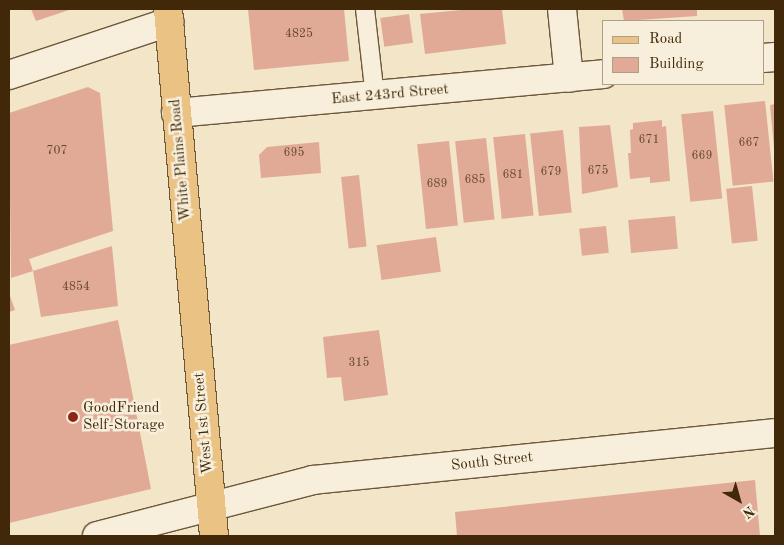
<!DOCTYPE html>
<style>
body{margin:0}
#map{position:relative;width:784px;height:545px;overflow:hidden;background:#f3e5c8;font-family:"Old Standard TT",serif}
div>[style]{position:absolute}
.building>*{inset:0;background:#e0aa97;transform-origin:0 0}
.roads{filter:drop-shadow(1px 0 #6d5738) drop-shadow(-1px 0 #6d5738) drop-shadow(0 1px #6d5738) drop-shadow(0 -1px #6d5738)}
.lane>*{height:18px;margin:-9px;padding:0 9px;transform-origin:9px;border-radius:9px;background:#f7eedb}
.street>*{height:28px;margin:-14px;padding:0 14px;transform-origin:14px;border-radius:14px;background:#f7eedb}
.primary>*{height:28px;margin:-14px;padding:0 14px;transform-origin:14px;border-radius:14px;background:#eac284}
.dots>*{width:14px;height:14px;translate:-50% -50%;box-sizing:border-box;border:2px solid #f7eedb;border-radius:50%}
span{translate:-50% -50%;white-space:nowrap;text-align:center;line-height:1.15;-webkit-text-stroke:5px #f7eedb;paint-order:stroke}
.number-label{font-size:12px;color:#68482c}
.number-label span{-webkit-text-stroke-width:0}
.street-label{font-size:15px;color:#402808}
.poi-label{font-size:15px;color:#402808}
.left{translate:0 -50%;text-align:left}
.frame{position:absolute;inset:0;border:10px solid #402808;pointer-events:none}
.legend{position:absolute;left:602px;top:20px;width:162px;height:65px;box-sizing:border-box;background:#f7eedb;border:1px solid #ae9f87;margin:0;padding:6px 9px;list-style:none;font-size:15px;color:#402808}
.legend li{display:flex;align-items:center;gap:10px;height:25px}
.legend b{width:25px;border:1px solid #ae9f87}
.north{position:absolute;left:714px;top:475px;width:50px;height:50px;-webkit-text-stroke:4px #f7eedb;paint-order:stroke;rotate:142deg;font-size:14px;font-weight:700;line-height:20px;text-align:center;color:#402808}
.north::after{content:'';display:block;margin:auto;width:18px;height:22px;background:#402808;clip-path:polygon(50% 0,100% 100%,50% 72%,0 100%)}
</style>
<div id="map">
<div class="building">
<div style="clip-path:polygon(31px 9px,72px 9px,36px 21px)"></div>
<div style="clip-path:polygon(248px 9px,344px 9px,349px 61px,254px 70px)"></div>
<div style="clip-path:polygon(471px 9px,502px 9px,506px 44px,425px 54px,420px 14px)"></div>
<div style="clip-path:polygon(622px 9px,697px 9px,697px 16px,624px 21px)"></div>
<div style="left:409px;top:14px;width:29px;height:29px;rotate:82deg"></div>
<div style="clip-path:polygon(88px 87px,100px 93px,113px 231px,29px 259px,33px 271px,11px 278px,9px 113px)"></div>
<div style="left:765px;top:101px;width:81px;height:41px;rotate:84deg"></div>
<div style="clip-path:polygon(775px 104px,775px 148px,774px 148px,770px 105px)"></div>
<div style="left:713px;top:111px;width:88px;height:32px;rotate:84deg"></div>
<div style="clip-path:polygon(662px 120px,662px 127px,666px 126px,670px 181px,650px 183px,650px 177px,630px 179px,628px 153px,631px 153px,630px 130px,633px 129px,633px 123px)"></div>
<div style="clip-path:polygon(610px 125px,618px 187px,582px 194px,579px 127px)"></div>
<div style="left:563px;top:130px;width:83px;height:33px;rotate:84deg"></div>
<div style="left:525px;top:134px;width:82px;height:32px;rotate:84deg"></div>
<div style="left:486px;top:138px;width:82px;height:31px;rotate:84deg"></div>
<div style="left:449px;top:141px;width:85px;height:32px;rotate:84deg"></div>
<div style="clip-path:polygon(319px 142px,321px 173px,261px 178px,259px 155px,267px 147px)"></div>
<div style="left:359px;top:175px;width:72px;height:18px;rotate:84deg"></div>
<div style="left:752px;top:186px;width:55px;height:26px;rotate:84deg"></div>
<div style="left:675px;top:216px;width:33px;height:47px;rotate:85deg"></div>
<div style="left:606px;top:226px;width:27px;height:27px;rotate:84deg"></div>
<div style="left:436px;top:237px;width:35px;height:60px;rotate:82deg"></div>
<div style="clip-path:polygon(112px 246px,118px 306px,41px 317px,33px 271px)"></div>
<div style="clip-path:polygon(9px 293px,15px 310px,9px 312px)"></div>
<div style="clip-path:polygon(118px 320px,151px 489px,9px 523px,9px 345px)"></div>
<div style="clip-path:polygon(379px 330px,388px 395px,344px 401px,341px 377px,327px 378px,323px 337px)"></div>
<div style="clip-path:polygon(755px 480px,760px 536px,457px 536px,455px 512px)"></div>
</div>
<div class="roads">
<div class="lane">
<div style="left:365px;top:9px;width:89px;rotate:83.5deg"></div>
</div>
<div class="street">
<div style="left:562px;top:9px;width:69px;rotate:84.2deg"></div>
<div style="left:763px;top:58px;width:12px;rotate:-5deg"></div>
<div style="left:9px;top:75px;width:169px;rotate:-18.3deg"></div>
<div style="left:176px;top:113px;width:429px;rotate:-5.2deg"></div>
<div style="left:97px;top:536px;width:223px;rotate:-14.5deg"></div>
<div style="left:313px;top:480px;width:464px;rotate:-5.8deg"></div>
</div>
<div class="primary">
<div style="left:168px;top:9px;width:529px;rotate:85.01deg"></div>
</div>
</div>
<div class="dots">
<div style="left:73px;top:417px;background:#8f2418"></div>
</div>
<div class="number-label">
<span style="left:299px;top:35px">4825</span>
<span style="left:649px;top:141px">671</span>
<span style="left:749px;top:144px">667</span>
<span style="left:57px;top:152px">707</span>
<span style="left:294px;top:154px">695</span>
<span style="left:702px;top:157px">669</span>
<span style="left:598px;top:172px">675</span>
<span style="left:551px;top:173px">679</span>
<span style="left:513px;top:176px">681</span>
<span style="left:475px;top:181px">685</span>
<span style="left:437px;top:185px">689</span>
<span style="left:76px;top:288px">4854</span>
<span style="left:359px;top:364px">315</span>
</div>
<div class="street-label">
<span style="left:390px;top:95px;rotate:-5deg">East 243rd Street</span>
<span style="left:181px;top:160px;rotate:-95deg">White Plains Road</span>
<span style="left:204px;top:423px;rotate:-95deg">West 1st Street</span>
<span style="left:492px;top:462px;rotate:-6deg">South Street</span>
</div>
<div class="poi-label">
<span class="left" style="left:83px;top:417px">GoodFriend<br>Self-Storage</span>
</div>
<div class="frame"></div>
<ul class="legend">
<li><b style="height:6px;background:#eac284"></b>Road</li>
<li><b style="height:14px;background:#e0aa97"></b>Building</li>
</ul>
<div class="north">N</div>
</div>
